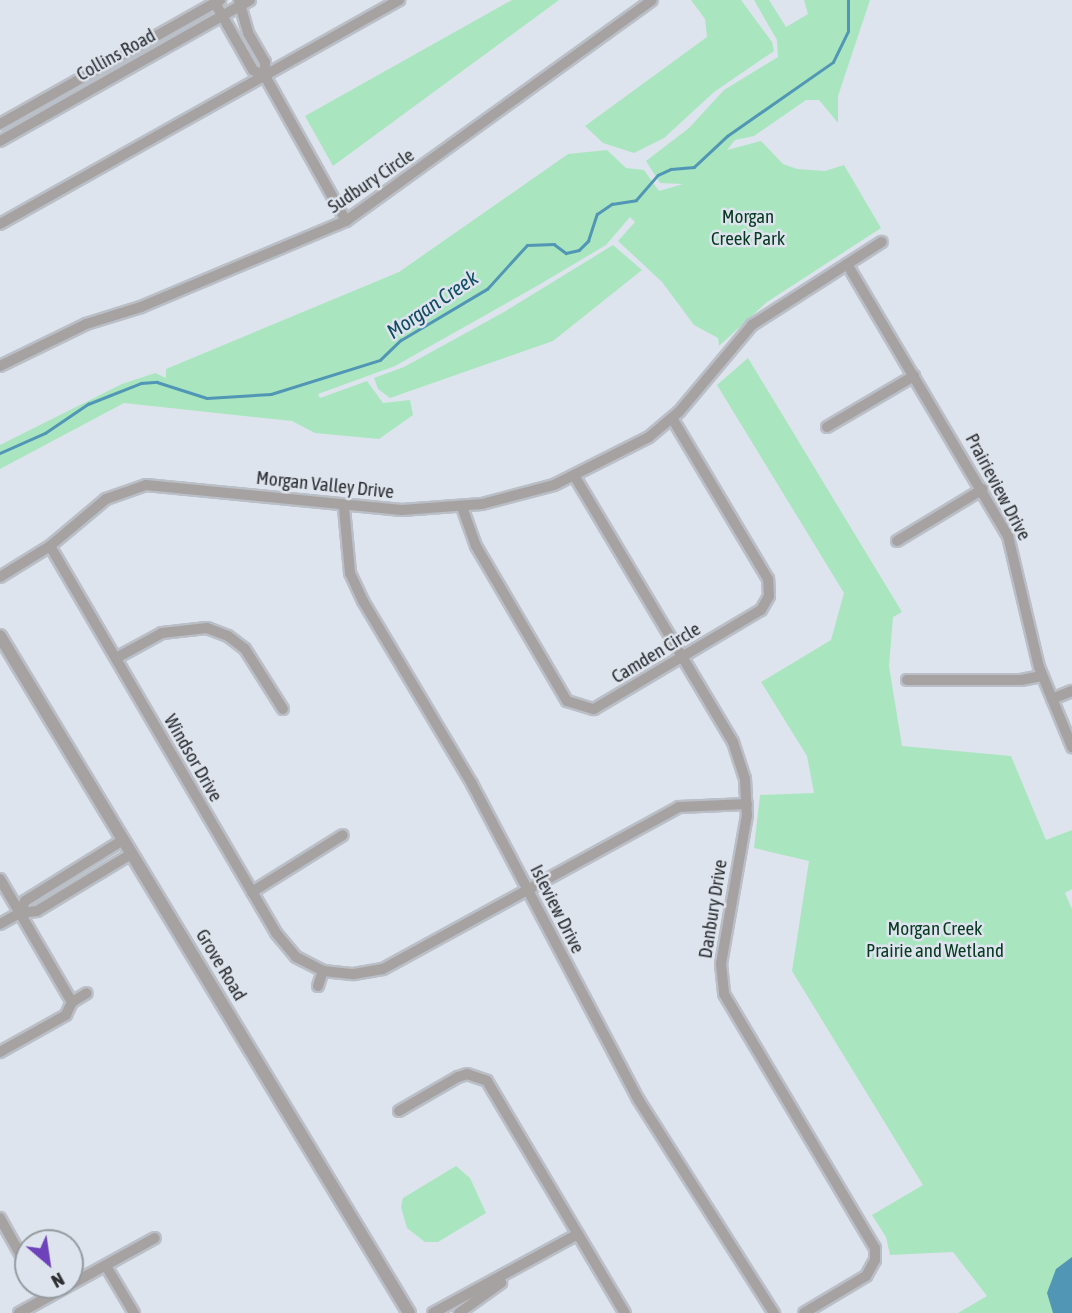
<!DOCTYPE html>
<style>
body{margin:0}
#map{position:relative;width:1072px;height:1313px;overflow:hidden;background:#dee4ed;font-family:"Asap Condensed",sans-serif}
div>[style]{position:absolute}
.green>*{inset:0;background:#a9e6bf}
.water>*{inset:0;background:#5197b5}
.stream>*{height:2.5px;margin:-1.25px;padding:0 1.25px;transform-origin:1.25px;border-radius:1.25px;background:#5197b5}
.roads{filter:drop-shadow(2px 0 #babfc7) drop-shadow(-2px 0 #babfc7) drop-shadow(0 2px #babfc7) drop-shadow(0 -2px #babfc7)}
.minor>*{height:10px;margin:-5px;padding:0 5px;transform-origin:5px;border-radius:5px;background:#a7a2a2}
.tertiary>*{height:12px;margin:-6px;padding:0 6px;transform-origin:6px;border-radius:6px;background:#a7a2a2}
span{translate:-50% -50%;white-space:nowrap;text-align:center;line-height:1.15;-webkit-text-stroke:5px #dee4ed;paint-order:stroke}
.street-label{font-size:19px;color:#2b2d30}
.park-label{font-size:19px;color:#083a21}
.water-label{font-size:21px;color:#124c62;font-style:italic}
.north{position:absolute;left:14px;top:1229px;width:70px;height:70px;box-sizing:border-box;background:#dee4ed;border:2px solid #969ba1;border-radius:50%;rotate:151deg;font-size:19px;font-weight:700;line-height:28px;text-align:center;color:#2b2d30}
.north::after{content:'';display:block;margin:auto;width:24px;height:32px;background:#6e42ba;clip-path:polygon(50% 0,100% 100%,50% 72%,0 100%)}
</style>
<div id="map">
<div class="green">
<div style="clip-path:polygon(512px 0,559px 0,333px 166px,305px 116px)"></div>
<div style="clip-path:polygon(691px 0,741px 0,772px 42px,774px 51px,714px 92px,664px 138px,634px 153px,603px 143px,585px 126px,707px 37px,705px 19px)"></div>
<div style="clip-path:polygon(754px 0,769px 0,786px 27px,808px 14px,804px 0,870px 0,838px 96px,838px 123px,819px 100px,806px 100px,754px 136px,735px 140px,727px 150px,761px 141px,783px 164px,797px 169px,825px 171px,844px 165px,881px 228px,767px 302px,719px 346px,718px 338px,694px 325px,662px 282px,618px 241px,635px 222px,630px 217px,606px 245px,537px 286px,395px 366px,318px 394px,320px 398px,367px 381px,383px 403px,410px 400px,413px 415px,379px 439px,315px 433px,292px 421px,124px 403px,0 469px,0 445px,122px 384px,155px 373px,166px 378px,166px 369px,399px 272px,568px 154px,607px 150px,626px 168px,644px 170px,659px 191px,683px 184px,660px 183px,646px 161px,689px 128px,724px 90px,778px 57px,777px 40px)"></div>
<div style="clip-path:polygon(613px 245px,642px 270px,553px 341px,390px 398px,378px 389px,374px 378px,404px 367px,504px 312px)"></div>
<div style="clip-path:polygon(748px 358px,902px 612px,893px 617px,889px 666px,902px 746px,1011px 756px,1046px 840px,1072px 830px,1072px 889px,1065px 893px,1072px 909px,1072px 1313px,958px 1313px,987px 1296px,953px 1252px,890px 1255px,886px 1237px,872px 1215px,923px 1185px,792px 971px,809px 861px,754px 848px,760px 795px,814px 793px,807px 756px,761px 682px,831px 640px,844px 593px,717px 385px)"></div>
<div style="clip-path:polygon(456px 1166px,470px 1178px,486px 1213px,438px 1242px,425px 1242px,407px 1228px,401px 1207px,403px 1198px)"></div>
</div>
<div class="water">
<div style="clip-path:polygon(1072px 1257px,1072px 1313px,1053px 1313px,1047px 1293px,1056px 1269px)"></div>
</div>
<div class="stream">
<div style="left:0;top:453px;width:49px;rotate:-24deg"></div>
<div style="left:45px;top:433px;width:52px;rotate:-34deg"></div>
<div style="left:88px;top:404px;width:57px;rotate:-21.6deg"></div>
<div style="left:141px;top:383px;width:16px;rotate:-4deg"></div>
<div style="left:157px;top:382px;width:52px;rotate:17.7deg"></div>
<div style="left:207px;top:398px;width:64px;rotate:-3.6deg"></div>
<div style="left:271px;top:394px;width:114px;rotate:-17.3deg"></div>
<div style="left:380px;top:360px;width:29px;rotate:-44deg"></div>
<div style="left:401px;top:340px;width:100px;rotate:-30.7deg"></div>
<div style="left:487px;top:289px;width:59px;rotate:-47.7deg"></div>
<div style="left:527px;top:245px;width:27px;rotate:-2deg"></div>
<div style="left:554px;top:244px;width:15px;rotate:37deg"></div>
<div style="left:566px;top:253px;width:13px;rotate:-13deg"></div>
<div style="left:579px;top:250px;width:13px;rotate:-45deg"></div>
<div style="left:588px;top:241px;width:28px;rotate:-72deg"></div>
<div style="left:597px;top:214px;width:18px;rotate:-34deg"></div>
<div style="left:612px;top:204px;width:24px;rotate:-9deg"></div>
<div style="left:636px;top:200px;width:33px;rotate:-49deg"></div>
<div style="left:658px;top:175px;width:14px;rotate:-25deg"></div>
<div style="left:671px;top:169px;width:23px;rotate:-5deg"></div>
<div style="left:694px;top:167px;width:45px;rotate:-43.2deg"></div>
<div style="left:727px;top:136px;width:129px;rotate:-34.9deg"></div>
<div style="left:833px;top:62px;width:34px;rotate:-64deg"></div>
<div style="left:848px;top:31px;width:31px;rotate:-90deg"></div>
</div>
<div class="roads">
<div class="minor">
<div style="left:239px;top:1px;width:33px;rotate:74deg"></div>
<div style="left:248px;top:33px;width:34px;rotate:60deg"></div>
<div style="left:265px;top:62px;width:14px;rotate:90deg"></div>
<div style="left:265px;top:76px;width:166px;rotate:60.8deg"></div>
<div style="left:215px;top:3px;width:77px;rotate:60.4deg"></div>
<div style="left:253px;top:70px;width:13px;rotate:27deg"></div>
<div style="left:0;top:124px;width:253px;rotate:-29.4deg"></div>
<div style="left:0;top:141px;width:287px;rotate:-29.4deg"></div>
<div style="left:0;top:224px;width:458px;rotate:-29.3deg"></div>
<div style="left:847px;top:264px;width:316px;rotate:59.4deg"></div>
<div style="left:1008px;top:536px;width:135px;rotate:76.7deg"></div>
<div style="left:1039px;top:667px;width:87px;rotate:67.6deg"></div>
<div style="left:0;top:366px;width:96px;rotate:-26deg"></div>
<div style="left:86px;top:324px;width:58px;rotate:-17.2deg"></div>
<div style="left:141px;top:307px;width:222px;rotate:-22.8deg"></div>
<div style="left:346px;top:221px;width:377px;rotate:-35.8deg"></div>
<div style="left:827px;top:427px;width:101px;rotate:-30.4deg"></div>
<div style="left:575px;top:477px;width:309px;rotate:59.2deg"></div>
<div style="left:733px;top:742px;width:39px;rotate:72deg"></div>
<div style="left:745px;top:779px;width:36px;rotate:87deg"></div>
<div style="left:747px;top:815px;width:151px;rotate:99.9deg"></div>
<div style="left:721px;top:964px;width:30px;rotate:84deg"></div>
<div style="left:724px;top:994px;width:295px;rotate:59.3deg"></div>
<div style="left:875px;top:1248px;width:12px;rotate:90deg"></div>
<div style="left:875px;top:1260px;width:18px;rotate:119deg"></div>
<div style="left:866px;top:1276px;width:72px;rotate:149.2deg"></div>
<div style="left:462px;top:507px;width:41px;rotate:70.3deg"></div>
<div style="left:476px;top:546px;width:180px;rotate:59.6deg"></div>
<div style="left:567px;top:701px;width:28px;rotate:17deg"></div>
<div style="left:594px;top:709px;width:194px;rotate:-30.7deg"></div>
<div style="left:761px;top:610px;width:16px;rotate:-60deg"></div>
<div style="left:769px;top:596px;width:17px;rotate:-93deg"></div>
<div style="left:768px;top:579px;width:187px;rotate:-120.8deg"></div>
<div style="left:344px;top:508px;width:65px;rotate:84.7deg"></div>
<div style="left:350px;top:573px;width:31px;rotate:65deg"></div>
<div style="left:363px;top:601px;width:213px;rotate:59.2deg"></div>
<div style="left:472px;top:784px;width:356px;rotate:62.2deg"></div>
<div style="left:638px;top:1099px;width:254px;rotate:57.6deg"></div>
<div style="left:897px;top:541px;width:100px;rotate:-31.2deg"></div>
<div style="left:50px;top:546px;width:448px;rotate:59.7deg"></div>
<div style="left:276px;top:933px;width:31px;rotate:50deg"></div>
<div style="left:296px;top:957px;width:30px;rotate:27deg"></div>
<div style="left:323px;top:971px;width:31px;rotate:6deg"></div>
<div style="left:354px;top:974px;width:29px;rotate:-10deg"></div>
<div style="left:383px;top:969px;width:337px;rotate:-28.7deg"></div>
<div style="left:679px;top:807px;width:68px;rotate:-2.5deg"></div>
<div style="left:0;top:577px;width:59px;rotate:-31.8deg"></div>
<div style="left:50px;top:546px;width:73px;rotate:-40deg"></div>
<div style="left:106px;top:499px;width:42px;rotate:-19.3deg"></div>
<div style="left:146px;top:485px;width:257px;rotate:5.6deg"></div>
<div style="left:402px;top:510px;width:80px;rotate:-4.3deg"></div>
<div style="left:482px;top:504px;width:74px;rotate:-14.8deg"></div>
<div style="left:554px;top:485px;width:106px;rotate:-26.8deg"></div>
<div style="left:649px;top:437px;width:39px;rotate:-40deg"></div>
<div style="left:679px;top:412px;width:114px;rotate:-50deg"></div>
<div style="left:752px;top:325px;width:154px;rotate:-32.6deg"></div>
<div style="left:118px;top:657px;width:50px;rotate:-28.6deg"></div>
<div style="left:162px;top:633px;width:45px;rotate:-6.3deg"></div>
<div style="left:207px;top:628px;width:22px;rotate:21deg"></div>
<div style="left:228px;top:636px;width:21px;rotate:37deg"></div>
<div style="left:245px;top:649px;width:71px;rotate:57.7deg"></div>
<div style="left:907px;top:680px;width:114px"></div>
<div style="left:1021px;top:680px;width:21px;rotate:-11deg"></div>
<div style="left:1052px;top:699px;width:22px;rotate:-22deg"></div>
<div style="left:0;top:879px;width:143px;rotate:59.7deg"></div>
<div style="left:72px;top:1002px;width:14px;rotate:115deg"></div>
<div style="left:66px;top:1015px;width:76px;rotate:150.7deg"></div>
<div style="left:252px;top:892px;width:107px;rotate:-32.1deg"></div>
<div style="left:20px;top:913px;width:13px;rotate:-67deg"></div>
<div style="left:25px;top:901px;width:115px;rotate:-31.9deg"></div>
<div style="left:0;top:924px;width:23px;rotate:-29deg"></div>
<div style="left:20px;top:913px;width:17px;rotate:-7deg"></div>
<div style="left:37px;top:911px;width:110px;rotate:-31.2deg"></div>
<div style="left:318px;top:986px;width:16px;rotate:-72deg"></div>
<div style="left:72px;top:1002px;width:17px;rotate:-31deg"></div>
<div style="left:399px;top:1111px;width:68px;rotate:-30deg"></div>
<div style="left:458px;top:1077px;width:9px;rotate:-18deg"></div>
<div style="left:467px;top:1074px;width:21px;rotate:19deg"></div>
<div style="left:487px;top:1081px;width:270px;rotate:59.3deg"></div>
<div style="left:0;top:1218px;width:57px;rotate:60.8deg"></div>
<div style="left:106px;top:1266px;width:55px;rotate:59.2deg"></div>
<div style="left:37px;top:1285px;width:15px;rotate:58deg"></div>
<div style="left:19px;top:1313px;width:155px;rotate:-28.9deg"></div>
<div style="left:433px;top:1313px;width:165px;rotate:-28.6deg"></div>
<div style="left:459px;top:1313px;width:52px;rotate:-35.5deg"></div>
</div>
<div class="tertiary">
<div style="left:0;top:636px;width:791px;rotate:58.86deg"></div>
</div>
</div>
<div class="street-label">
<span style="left:116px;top:55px;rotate:-29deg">Collins Road</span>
<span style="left:371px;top:181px;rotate:-34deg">Sudbury Circle</span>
<span style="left:325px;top:485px;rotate:6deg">Morgan Valley Drive</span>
<span style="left:998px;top:487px;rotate:62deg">Prairieview Drive</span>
<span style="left:656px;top:653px;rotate:-31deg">Camden Circle</span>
<span style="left:193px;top:758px;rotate:60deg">Windsor Drive</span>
<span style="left:557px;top:909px;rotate:63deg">Isleview Drive</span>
<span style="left:713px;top:909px;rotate:-81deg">Danbury Drive</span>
<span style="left:221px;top:965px;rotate:59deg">Grove Road</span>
</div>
<div class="park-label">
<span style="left:748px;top:228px">Morgan<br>Creek Park</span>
<span style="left:935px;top:940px">Morgan Creek<br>Prairie and Wetland</span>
</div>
<div class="water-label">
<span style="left:432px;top:304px;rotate:-34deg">Morgan Creek</span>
</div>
<div class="north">N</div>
</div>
